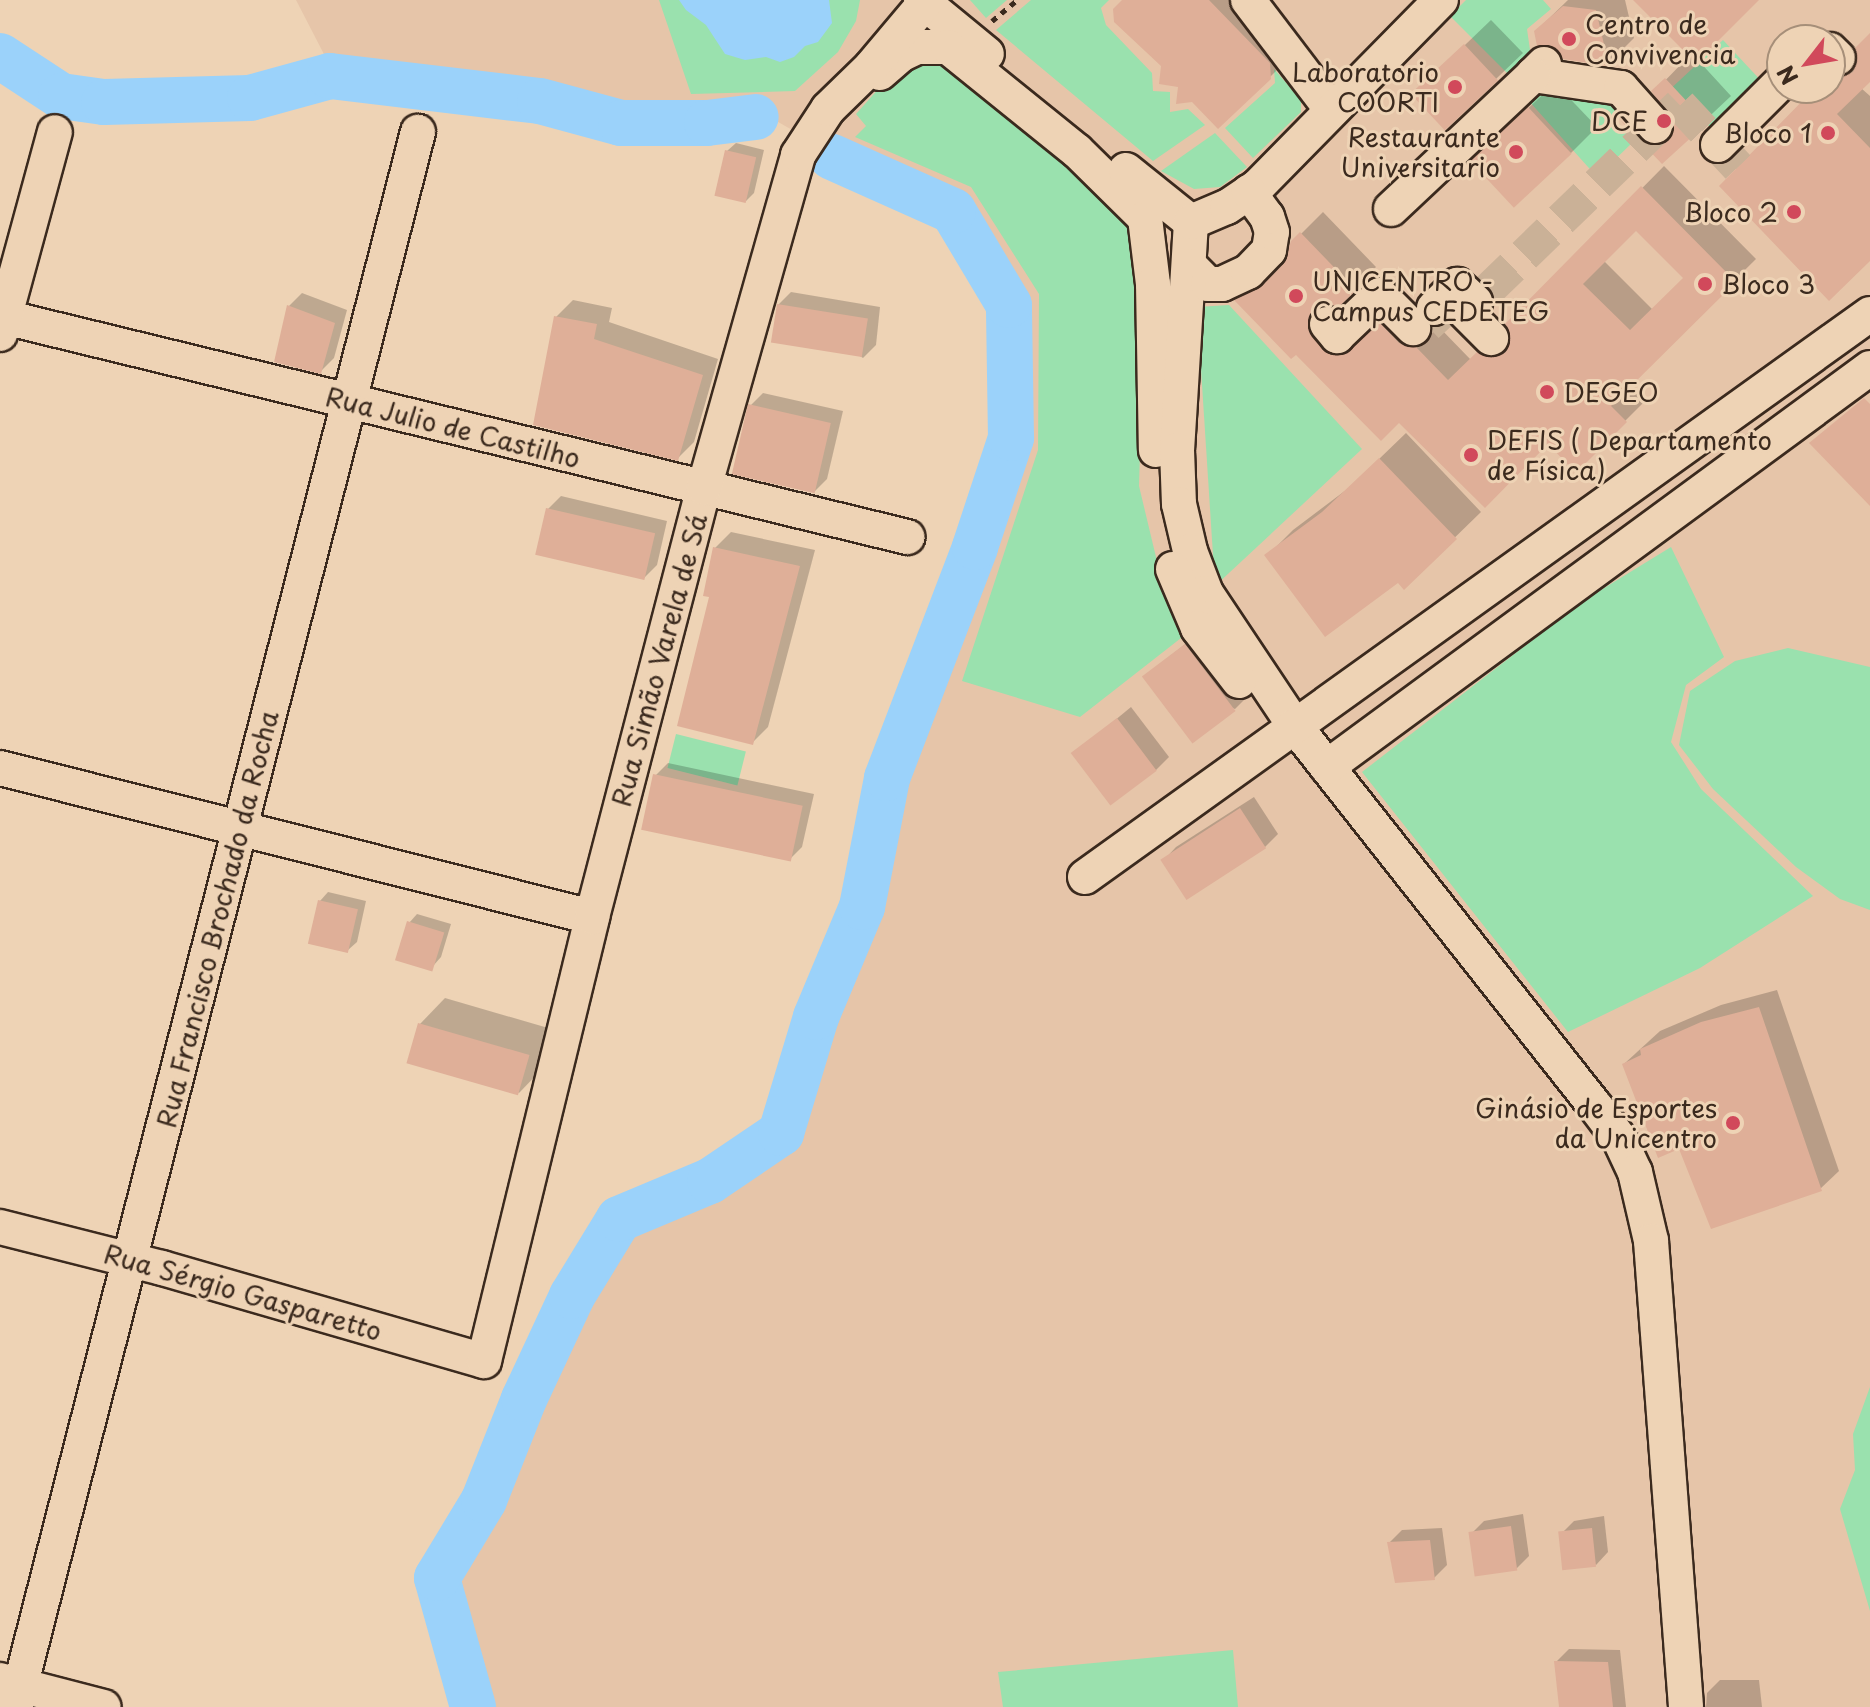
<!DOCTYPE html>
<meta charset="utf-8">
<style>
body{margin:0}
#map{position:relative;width:1870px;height:1707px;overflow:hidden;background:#eed3b5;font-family:"Playpen Sans",sans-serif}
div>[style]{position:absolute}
.built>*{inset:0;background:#e6c5a9}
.green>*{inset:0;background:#9ae1ae;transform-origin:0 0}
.water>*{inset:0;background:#9bd2fa}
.shadow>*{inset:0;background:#0003}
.river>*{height:46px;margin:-23px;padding:0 23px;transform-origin:23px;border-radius:23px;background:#9bd2fa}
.building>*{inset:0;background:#dfaf98;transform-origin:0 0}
.minor-tunnel>*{height:34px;margin-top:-17px;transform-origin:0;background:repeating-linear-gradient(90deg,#cab197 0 34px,transparent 0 51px)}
.path>*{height:5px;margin-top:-2.5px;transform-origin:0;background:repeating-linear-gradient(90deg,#3b2a1e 0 6px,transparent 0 12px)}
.roads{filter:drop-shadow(2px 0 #3b2a1e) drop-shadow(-2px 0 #3b2a1e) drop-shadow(0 2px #3b2a1e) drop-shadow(0 -2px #3b2a1e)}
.minor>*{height:34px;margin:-17px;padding:0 17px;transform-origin:17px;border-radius:17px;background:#eed3b5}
.dots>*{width:22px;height:22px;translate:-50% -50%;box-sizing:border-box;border:4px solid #eed3b5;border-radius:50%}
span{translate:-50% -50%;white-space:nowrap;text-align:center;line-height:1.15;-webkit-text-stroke:6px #eed3b5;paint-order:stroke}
.poi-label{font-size:26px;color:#3b2a1e}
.left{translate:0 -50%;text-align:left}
.right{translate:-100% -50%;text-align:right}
.street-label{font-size:26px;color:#3b2a1e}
.north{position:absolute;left:1766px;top:24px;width:80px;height:80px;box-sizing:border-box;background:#eed3b5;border:2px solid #a68f79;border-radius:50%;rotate:239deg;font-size:22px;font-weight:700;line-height:32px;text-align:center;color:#3b2a1e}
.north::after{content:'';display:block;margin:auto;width:28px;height:36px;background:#d1495b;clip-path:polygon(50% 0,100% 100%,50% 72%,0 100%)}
</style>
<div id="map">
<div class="built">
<div style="clip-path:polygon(evenodd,296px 0,1870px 0,1870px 1707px,488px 1707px,478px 1697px,448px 1578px,497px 1498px,532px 1406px,582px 1302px,627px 1230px,701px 1199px,790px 1141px,829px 1021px,878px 914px,885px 845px,934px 681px,1015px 439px,1014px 304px,955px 207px,850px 163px,757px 110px,708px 116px,624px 114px,540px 90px,328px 62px,296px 0,1782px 40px,1830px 40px,1830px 88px,1782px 88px,1782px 40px)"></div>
</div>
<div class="green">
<div style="clip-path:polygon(659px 0,860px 0,856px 21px,838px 52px,795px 91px,691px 94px)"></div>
<div style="clip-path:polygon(970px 0,1007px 0,986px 18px)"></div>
<div style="clip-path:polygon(1031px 0,1109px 0,1101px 8px,1106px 25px,1152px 73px,1153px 91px,1170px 92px,1170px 112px,1188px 109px,1205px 125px,1153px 161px,996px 30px)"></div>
<div style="clip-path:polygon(1466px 0,1543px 0,1551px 9px,1527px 29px,1531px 57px,1512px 78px,1450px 16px)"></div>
<div style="left:1723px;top:40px;width:65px;height:69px;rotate:47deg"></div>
<div style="clip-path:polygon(919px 54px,947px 57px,1139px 225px,1145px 281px,1139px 486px,1161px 578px,1190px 631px,1080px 717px,962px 681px,1038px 450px,1039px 294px,971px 187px,855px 137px,866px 126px,856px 114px,889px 77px)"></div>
<div style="clip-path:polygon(1274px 69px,1301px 100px,1301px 112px,1253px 158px,1225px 128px,1275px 83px)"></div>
<div style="clip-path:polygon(1550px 83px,1602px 89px,1621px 114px,1617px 122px,1634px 141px,1597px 177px,1528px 100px)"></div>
<div style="clip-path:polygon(1215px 133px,1247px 167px,1220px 187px,1194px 189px,1161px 171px)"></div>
<div style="clip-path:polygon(1229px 305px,1362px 449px,1215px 586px,1197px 307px)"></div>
<div style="clip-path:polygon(1671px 547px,1724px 657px,1686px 685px,1671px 742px,1701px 789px,1813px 896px,1700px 968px,1568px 1032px,1362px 772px,1583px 601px)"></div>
<div style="clip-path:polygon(1788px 648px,1870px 667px,1870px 910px,1840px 899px,1796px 867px,1713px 789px,1679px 745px,1690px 691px,1735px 661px)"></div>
<div style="left:676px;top:734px;width:72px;height:35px;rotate:14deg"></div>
<div style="clip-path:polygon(1870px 1387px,1870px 1611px,1840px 1509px,1855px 1470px,1853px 1434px)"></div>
<div style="clip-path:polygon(1233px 1650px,1238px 1707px,1003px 1707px,998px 1672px)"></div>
</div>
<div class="water">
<div style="clip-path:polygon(679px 0,829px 0,832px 23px,818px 42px,805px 46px,794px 57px,780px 62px,766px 57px,745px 60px,725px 54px,706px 25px,686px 10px)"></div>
</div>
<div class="shadow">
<div style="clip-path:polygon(1125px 0,1247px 0,1290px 57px,1270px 77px,1181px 85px,1163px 66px)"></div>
<div style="clip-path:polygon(1568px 0,1625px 0,1634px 38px,1608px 64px,1536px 31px)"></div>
<div style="clip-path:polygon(1636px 0,1756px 0,1697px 59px,1731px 96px,1662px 161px,1623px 120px,1648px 95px,1670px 113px,1654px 92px,1690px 55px)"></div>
<div style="clip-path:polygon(1491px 20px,1523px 53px,1446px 127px,1440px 69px)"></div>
<div style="clip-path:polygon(1870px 36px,1870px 79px,1861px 88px,1870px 96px,1870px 257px,1818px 88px,1830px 88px,1830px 76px)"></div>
<div style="clip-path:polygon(1555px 83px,1597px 127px,1571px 153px,1499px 136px)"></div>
<div style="clip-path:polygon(736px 143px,764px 150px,754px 193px,746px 201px,727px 151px)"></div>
<div style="clip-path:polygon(evenodd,1664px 166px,1756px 259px,1631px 383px,1647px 399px,1576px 470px,1548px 441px,1399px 420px,1296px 352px,1237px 300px,1258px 279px,1284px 266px,1293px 242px,1323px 212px,1376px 267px,1337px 306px,1327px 303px,1343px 327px,1354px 334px,1366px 334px,1402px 303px,1421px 321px,1438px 326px,1471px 360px,1500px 331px,1514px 335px,1508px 324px,1664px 166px,1636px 228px,1685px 278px,1653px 310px,1604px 261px,1636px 228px)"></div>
<div style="clip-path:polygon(791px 292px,880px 307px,876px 345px,863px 358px,778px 305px)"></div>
<div style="clip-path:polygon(302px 293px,347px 310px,334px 358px,321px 371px,289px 306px)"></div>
<div style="clip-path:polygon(573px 300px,612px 308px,609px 322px,718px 359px,694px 442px,678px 458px,556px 317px)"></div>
<div style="clip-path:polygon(763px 393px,843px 411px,827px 479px,814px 492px,750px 406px)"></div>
<div style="clip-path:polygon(1406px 433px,1481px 512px,1404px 587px,1398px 580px,1267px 556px,1293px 530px,1350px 487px)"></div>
<div style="clip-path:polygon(561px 496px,667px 521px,657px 565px,644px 578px,548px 509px)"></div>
<div style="clip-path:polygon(731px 532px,815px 550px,768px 727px,752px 743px,711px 596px,715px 548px)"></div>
<div style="clip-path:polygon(1199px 633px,1247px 697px,1235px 709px,1144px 677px)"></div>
<div style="clip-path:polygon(1131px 707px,1169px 757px,1156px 770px,1074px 754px)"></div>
<div style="clip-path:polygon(668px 763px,814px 794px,802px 847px,789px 860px,655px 776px)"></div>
<div style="clip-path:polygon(1254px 797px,1278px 834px,1265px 847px,1164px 860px,1176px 847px)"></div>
<div style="clip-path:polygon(328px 892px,366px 901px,357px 942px,348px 950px,320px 901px)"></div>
<div style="clip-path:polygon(417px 914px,451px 924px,441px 957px,433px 966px,409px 923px)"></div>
<div style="clip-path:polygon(1777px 990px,1839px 1171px,1820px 1189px,1680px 1146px,1624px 1064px,1660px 1031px,1721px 1005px)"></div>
<div style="clip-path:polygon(445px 998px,555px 1030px,544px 1067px,519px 1093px,420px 1024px)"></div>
<div style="clip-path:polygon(1523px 1514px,1529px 1556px,1516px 1569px,1471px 1534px,1484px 1521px)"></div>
<div style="clip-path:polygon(1604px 1516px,1608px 1552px,1596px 1565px,1561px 1534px,1574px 1521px)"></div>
<div style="clip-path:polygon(1442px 1528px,1447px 1565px,1434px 1578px,1389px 1543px,1402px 1530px)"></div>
<div style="clip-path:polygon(1569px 1649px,1620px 1650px,1626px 1707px,1561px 1707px,1556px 1662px)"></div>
<div style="clip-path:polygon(1720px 1680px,1759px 1680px,1762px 1707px,1706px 1707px,1707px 1693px)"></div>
</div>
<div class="river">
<div style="left:0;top:56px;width:73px;rotate:33.3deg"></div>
<div style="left:61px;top:96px;width:43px;rotate:7.9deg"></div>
<div style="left:104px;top:102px;width:146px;rotate:-1.6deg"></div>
<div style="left:250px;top:98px;width:83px;rotate:-15.4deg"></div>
<div style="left:330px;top:76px;width:211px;rotate:6.8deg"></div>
<div style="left:540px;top:101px;width:84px;rotate:15.2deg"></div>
<div style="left:621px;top:123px;width:86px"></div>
<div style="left:707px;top:123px;width:49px;rotate:-7deg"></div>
<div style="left:473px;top:1707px;width:134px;rotate:-105.6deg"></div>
<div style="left:437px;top:1578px;width:91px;rotate:-58.9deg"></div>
<div style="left:484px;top:1500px;width:109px;rotate:-68.4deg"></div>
<div style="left:524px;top:1399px;width:114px;rotate:-65deg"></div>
<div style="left:572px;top:1296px;width:90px;rotate:-58.6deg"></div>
<div style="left:619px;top:1219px;width:99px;rotate:-22.7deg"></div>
<div style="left:710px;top:1181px;width:86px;rotate:-34.1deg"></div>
<div style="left:781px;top:1133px;width:121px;rotate:-73.2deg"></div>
<div style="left:816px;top:1017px;width:119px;rotate:-67.3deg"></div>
<div style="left:862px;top:907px;width:131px;rotate:-79deg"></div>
<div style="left:887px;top:778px;width:247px;rotate:-69.1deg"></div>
<div style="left:975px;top:547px;width:115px;rotate:-71.7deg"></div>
<div style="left:1011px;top:438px;width:133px;rotate:-90.9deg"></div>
<div style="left:1009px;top:305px;width:109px;rotate:-120.8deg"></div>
<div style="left:953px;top:211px;width:133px;rotate:-155.9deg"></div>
</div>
<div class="building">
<div style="clip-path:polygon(1122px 0,1209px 0,1270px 63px,1271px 79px,1218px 129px,1192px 102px,1176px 104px,1178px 87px,1159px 84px,1161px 66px,1114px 22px,1113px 9px)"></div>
<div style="clip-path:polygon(1633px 0,1759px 0,1696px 63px)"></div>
<div style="clip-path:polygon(1563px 6px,1596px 10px,1609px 66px,1563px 59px,1550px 45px,1537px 46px,1534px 31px)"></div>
<div style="clip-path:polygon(1870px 33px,1870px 82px,1837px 114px,1870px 148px,1870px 261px,1829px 301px,1719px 186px,1815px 88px,1830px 88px,1830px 76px,1842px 77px,1853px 72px,1857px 62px,1855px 48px)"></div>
<div style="left:1464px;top:44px;width:50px;height:73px;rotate:47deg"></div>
<div style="clip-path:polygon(1665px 78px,1707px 123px,1662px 164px,1620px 120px,1648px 145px,1658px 146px,1669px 140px,1674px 121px,1651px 91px)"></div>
<div style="left:1528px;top:107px;width:64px;height:79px;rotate:47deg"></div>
<div style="left:725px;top:150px;width:32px;height:47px;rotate:13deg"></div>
<div style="clip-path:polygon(evenodd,1641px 186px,1736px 282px,1611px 406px,1627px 422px,1576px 473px,1548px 444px,1485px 508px,1399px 423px,1381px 441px,1296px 355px,1291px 359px,1234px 300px,1262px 286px,1284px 263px,1291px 241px,1300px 232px,1356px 290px,1338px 308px,1323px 305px,1309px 316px,1308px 328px,1322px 349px,1331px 355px,1342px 355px,1380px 323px,1399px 343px,1416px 347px,1448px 380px,1477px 352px,1495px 357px,1506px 352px,1510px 334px,1505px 324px,1641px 186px,1636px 231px,1683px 278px,1630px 330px,1583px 284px,1636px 231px)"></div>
<div style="left:777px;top:304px;width:92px;height:39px;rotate:9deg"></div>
<div style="clip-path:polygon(287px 305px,335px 323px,321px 374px,274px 362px)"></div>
<div style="clip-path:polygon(554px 316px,597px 324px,594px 339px,703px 375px,678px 461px,533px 425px)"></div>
<div style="clip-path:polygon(1864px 398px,1870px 404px,1870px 506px,1809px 443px)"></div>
<div style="left:748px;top:404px;width:85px;height:72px;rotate:13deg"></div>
<div style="clip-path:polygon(1379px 458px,1457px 539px,1404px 590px,1398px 583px,1325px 637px,1264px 555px,1322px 512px)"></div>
<div style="left:546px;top:508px;width:112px;height:48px;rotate:13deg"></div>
<div style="clip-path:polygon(713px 547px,800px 566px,753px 745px,677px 726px,709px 597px,703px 596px)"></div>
<div style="left:1185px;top:644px;width:84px;height:54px;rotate:53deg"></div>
<div style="left:1117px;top:718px;width:66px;height:58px;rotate:53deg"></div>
<div style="left:653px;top:774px;width:153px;height:57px;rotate:12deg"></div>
<div style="left:1240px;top:808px;width:48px;height:95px;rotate:57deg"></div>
<div style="left:318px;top:900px;width:41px;height:45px;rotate:13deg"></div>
<div style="left:407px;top:921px;width:39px;height:41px;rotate:17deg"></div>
<div style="clip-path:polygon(1759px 1007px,1822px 1191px,1711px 1229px,1679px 1149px,1658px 1158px,1622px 1064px,1641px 1055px,1640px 1049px,1701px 1022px)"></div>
<div style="left:418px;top:1023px;width:116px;height:42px;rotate:16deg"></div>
<div style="left:1511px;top:1526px;width:45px;height:43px;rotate:82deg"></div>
<div style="left:1592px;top:1528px;width:39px;height:34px;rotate:84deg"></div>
<div style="clip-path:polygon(1430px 1540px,1435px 1580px,1395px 1583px,1387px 1542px)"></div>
<div style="clip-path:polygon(1554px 1661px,1608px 1662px,1613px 1707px,1559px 1707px)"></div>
</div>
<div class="minor-tunnel">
<div style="left:1414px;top:327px;width:28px;rotate:-44deg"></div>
<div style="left:1434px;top:308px;width:25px;rotate:47deg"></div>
<div style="left:1451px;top:326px;width:318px;rotate:-44deg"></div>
<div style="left:1680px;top:105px;width:85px;rotate:46.9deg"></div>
</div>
<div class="path">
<div style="left:992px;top:21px;width:33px;rotate:-40deg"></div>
</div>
<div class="roads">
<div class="minor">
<div style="left:921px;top:0;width:85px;rotate:39.3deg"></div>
<div style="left:1248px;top:0;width:137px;rotate:52.7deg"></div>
<div style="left:1830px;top:50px;width:11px;rotate:45deg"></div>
<div style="left:1544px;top:64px;width:16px;rotate:135deg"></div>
<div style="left:1533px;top:75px;width:89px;rotate:8.4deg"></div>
<div style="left:1621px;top:88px;width:51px;rotate:48.2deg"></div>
<div style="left:880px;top:73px;width:29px;rotate:-41deg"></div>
<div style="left:902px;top:54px;width:17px;rotate:-25deg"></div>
<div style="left:917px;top:47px;width:31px"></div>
<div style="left:948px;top:47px;width:166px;rotate:38.9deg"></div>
<div style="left:1077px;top:151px;width:95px;rotate:44.6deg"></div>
<div style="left:1145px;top:218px;width:66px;rotate:83.1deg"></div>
<div style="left:1153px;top:284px;width:166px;rotate:89deg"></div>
<div style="left:1718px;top:145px;width:91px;rotate:-45deg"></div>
<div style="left:1126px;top:170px;width:83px;rotate:38.7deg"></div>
<div style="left:1391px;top:209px;width:195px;rotate:-43.3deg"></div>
<div style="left:1191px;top:222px;width:228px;rotate:93.5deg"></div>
<div style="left:1177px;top:450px;width:54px;rotate:87.9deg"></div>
<div style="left:1179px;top:504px;width:48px;rotate:76.8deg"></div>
<div style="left:1190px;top:551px;width:45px;rotate:69.1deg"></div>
<div style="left:1206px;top:593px;width:159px;rotate:56.3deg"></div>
<div style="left:1294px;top:725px;width:486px;rotate:51.7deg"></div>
<div style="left:1595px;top:1106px;width:40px;rotate:53deg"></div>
<div style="left:1619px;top:1138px;width:38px;rotate:65deg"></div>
<div style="left:1635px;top:1172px;width:71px;rotate:76.9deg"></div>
<div style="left:1651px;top:1241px;width:467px;rotate:85.7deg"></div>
<div style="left:1191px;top:222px;width:39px;rotate:-23deg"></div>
<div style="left:1227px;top:207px;width:37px;rotate:-34deg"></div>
<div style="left:1258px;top:186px;width:261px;rotate:-45.5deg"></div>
<div style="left:1190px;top:266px;width:25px;rotate:45deg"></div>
<div style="left:1208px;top:284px;width:14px"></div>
<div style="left:1222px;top:284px;width:29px;rotate:-25deg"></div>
<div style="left:1248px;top:272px;width:30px;rotate:-46deg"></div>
<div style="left:1269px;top:250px;width:18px;rotate:-81deg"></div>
<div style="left:1272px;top:232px;width:16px;rotate:-108deg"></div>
<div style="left:1267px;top:217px;width:31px;rotate:-126deg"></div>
<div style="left:1434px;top:308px;width:33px;rotate:-45deg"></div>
<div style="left:1457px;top:285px;width:25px;rotate:43deg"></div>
<div style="left:1465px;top:312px;width:37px;rotate:45deg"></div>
<div style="left:0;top:316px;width:934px;rotate:13.69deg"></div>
<div style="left:1327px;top:324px;width:16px;rotate:50deg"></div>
<div style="left:1337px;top:336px;width:59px;rotate:-43.6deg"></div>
<div style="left:1380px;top:295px;width:47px;rotate:45deg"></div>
<div style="left:0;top:334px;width:209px;rotate:-74.8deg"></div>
<div style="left:1173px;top:569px;width:64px;rotate:67deg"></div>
<div style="left:1198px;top:628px;width:67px;rotate:52.3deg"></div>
<div style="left:1327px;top:767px;width:674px;rotate:-36.31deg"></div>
<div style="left:0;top:768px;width:610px;rotate:14.13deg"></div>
<div style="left:1085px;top:877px;width:966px;rotate:-35.65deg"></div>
<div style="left:0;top:1227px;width:167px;rotate:14.2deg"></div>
<div style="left:162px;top:1268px;width:335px;rotate:16.1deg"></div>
<div style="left:484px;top:1361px;width:457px;rotate:-76.3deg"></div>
<div style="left:592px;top:917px;width:443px;rotate:-75.4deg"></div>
<div style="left:704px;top:488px;width:346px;rotate:-74.2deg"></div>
<div style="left:798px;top:155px;width:55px;rotate:-56.9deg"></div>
<div style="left:828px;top:109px;width:60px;rotate:-44.3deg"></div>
<div style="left:871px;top:67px;width:82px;rotate:-49.9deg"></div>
<div style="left:0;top:1680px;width:107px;rotate:14.6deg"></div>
<div style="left:15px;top:1707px;width:1626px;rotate:-75.65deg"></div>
</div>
</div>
<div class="dots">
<div style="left:1569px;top:39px;background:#d1495b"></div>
<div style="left:1455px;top:87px;background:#d1495b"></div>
<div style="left:1664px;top:121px;background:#d1495b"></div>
<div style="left:1828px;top:133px;background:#d1495b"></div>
<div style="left:1516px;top:152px;background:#d1495b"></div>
<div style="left:1794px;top:212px;background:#d1495b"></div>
<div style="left:1705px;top:284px;background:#d1495b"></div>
<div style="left:1296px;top:296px;background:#d1495b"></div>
<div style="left:1547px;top:392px;background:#d1495b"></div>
<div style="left:1471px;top:455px;background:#d1495b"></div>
<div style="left:1733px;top:1123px;background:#d1495b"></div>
</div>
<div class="poi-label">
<span class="left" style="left:1585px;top:39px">Centro de<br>Convivencia</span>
<span class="right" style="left:1439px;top:87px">Laboratorio<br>COORTI</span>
<span class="right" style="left:1648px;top:121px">DCE</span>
<span class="right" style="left:1812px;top:133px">Bloco 1</span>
<span class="right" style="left:1500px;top:152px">Restaurante<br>Universitario</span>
<span class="right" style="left:1778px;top:212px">Bloco 2</span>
<span class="left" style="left:1312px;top:296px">UNICENTRO -<br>Campus CEDETEG</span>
<span class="left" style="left:1721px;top:284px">Bloco 3</span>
<span class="left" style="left:1563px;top:392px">DEGEO</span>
<span class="left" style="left:1487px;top:455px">DEFIS ( Departamento<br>de Física)</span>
<span class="right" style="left:1717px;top:1123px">Ginásio de Esportes<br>da Unicentro</span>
</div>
<div class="street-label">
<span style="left:453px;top:427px;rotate:14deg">Rua Julio de Castilho</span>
<span style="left:659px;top:660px;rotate:-75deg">Rua Simão Varela de Sá</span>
<span style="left:217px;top:919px;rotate:-76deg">Rua Francisco Brochado da Rocha</span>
<span style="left:243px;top:1292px;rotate:16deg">Rua Sérgio Gasparetto</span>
</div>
<div class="north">N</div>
</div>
